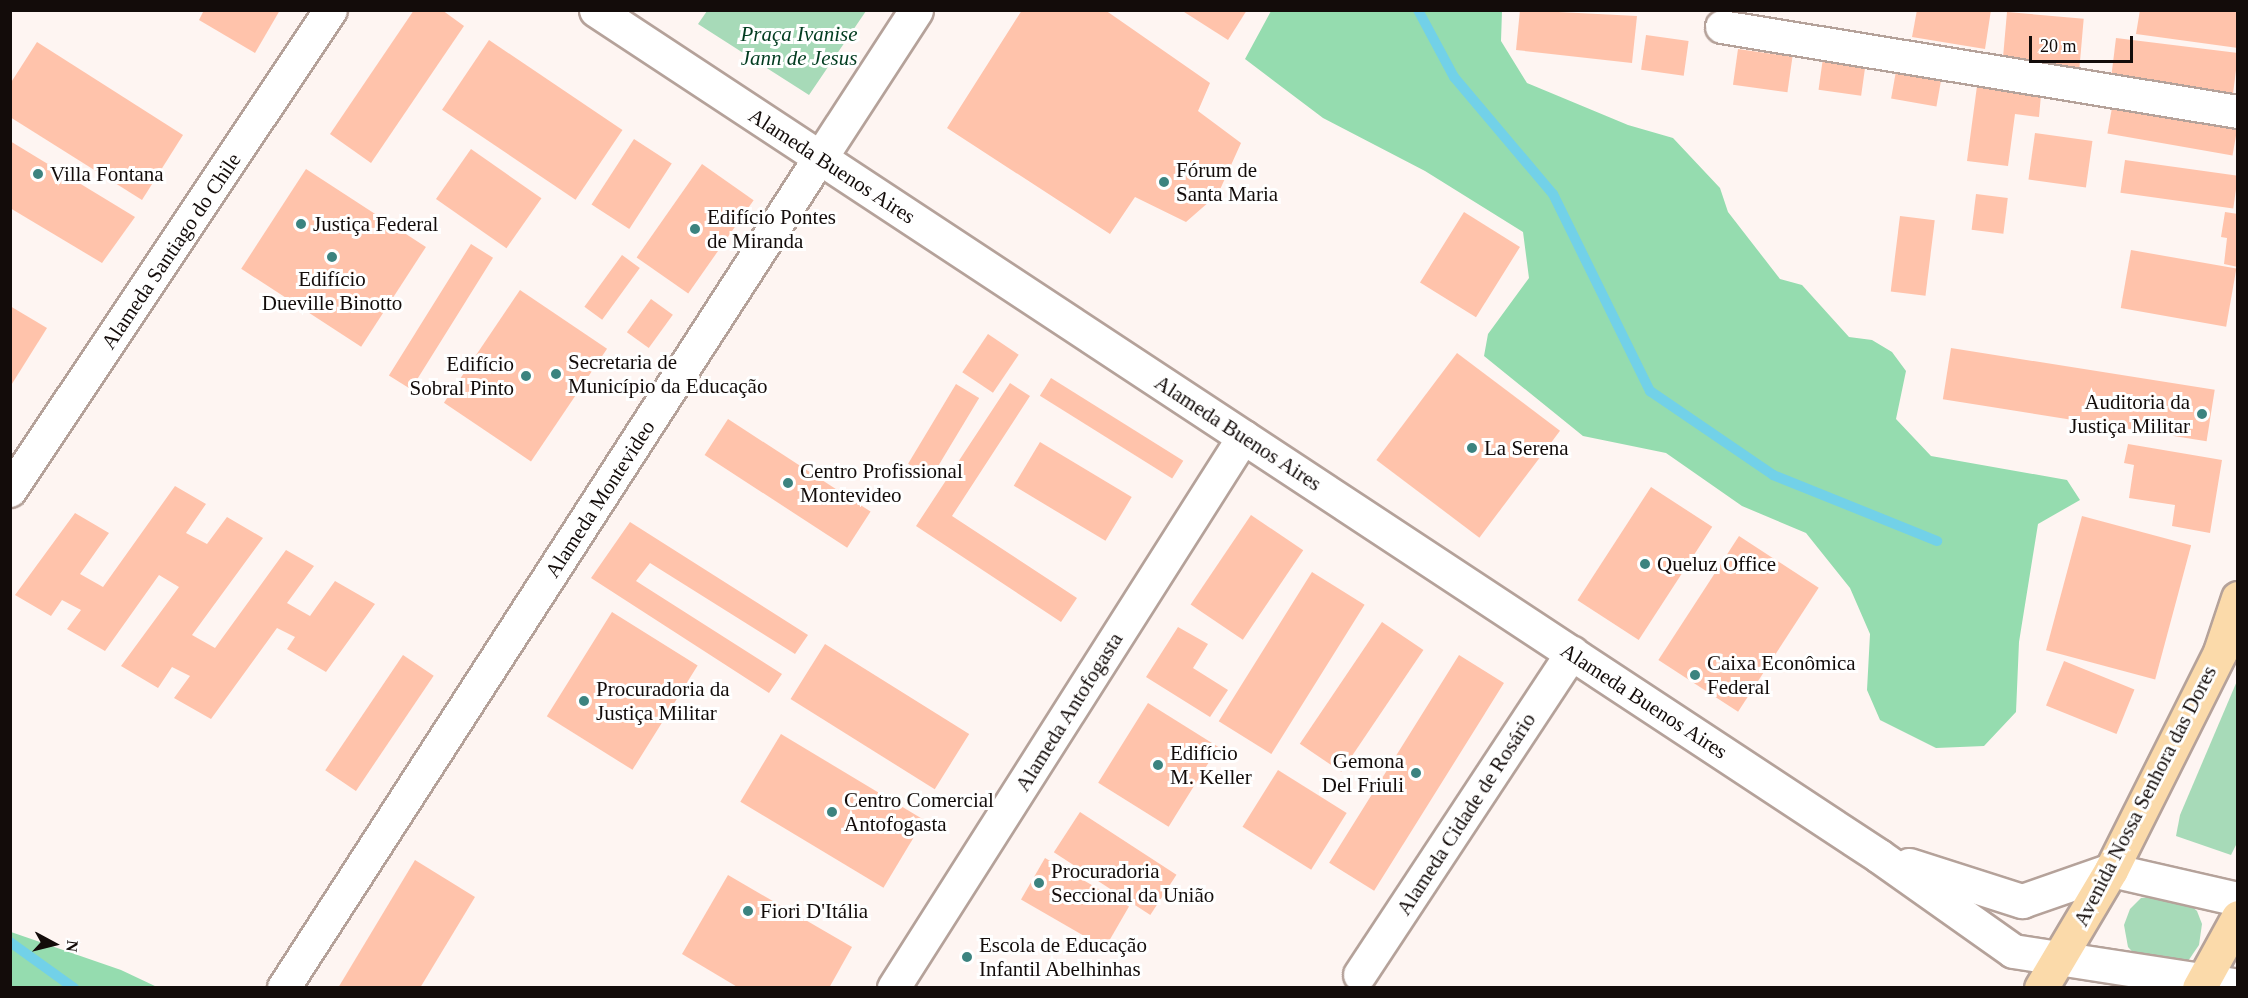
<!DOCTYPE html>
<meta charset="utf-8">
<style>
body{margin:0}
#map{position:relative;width:2248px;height:998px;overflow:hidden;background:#fef5f2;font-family:"Times New Roman",serif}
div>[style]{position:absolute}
.green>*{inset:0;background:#a7dab8}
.forest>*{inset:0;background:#95dcaf}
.stream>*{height:10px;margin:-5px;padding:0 5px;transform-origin:5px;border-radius:5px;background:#72d1e8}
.building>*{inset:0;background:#ffc3ab;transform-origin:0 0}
.roads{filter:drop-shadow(2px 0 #b5a29a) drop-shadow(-2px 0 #b5a29a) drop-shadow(0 2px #b5a29a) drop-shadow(0 -2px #b5a29a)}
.street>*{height:32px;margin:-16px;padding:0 16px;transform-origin:16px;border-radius:16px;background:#fff}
.secondary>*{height:33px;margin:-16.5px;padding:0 16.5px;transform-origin:16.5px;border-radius:16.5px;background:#fff}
.primary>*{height:33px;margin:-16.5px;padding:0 16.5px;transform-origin:16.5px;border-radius:16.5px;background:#fbdaaa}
.dots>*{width:16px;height:16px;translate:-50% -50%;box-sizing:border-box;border:3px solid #fff;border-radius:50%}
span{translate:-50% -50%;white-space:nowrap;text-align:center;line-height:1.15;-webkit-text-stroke:6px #fff;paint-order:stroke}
.park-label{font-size:21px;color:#023c20;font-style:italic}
.street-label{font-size:21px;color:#130c0a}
.poi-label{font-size:21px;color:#130c0a}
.left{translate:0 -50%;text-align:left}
.right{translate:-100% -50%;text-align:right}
.frame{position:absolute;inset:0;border:12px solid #130c0a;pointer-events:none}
.north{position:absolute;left:24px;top:914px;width:60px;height:60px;-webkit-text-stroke:4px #fff;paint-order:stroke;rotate:97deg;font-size:16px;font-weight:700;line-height:24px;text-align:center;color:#130c0a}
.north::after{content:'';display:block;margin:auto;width:21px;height:27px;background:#130c0a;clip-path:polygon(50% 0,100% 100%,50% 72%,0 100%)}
.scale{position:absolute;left:2029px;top:36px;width:104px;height:27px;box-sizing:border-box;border:3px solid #130c0a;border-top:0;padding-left:8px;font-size:18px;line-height:21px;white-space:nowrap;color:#130c0a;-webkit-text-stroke:4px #fff;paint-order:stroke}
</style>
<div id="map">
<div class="green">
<div style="clip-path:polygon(707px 11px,707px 10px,866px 11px,809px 95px,698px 24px)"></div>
<div style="clip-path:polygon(2237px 681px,2238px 841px,2231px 855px,2176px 836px,2180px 815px)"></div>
<div style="clip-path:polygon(2159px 896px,2181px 897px,2197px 911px,2202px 924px,2199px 945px,2186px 964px,2138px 958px,2128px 947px,2124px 925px,2130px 909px,2141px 898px)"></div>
</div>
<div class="forest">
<div style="clip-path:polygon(1271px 11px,1502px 11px,1501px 41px,1527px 83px,1628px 125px,1673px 138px,1720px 188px,1728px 212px,1780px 279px,1802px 285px,1849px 337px,1872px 340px,1892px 352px,1906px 371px,1896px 419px,1931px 456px,2067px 480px,2080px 500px,2038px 524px,2019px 642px,2016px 712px,1984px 746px,1936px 748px,1880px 720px,1867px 690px,1870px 634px,1850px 588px,1806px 533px,1742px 506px,1666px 453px,1583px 436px,1484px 356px,1488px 334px,1529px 278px,1523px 232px,1425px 171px,1323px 118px,1245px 59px)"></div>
<div style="clip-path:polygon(11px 932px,121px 970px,157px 987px,11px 987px)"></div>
</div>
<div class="stream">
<div style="left:1418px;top:10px;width:76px;rotate:61.8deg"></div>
<div style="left:1454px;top:77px;width:153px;rotate:49.8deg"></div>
<div style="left:1553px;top:194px;width:220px;rotate:63.8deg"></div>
<div style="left:1650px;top:391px;width:149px;rotate:34.3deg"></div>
<div style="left:1773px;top:475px;width:177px;rotate:21.9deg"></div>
<div style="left:10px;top:942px;width:79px;rotate:35.7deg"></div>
</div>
<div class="building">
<div style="clip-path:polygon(204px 10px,280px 10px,255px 53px,199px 20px)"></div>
<div style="clip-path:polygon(414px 10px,442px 10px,464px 26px,371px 163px,330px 134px)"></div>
<div style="clip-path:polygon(1022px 10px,1105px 10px,1210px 83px,1198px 111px,1241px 143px,1218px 194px,1186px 222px,1135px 197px,1110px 234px,947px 128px)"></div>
<div style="clip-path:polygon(1181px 10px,1247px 10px,1228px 40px)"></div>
<div style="clip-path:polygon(1520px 10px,1637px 16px,1632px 63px,1516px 50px)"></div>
<div style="clip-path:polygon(1917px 10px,1991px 10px,1985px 49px,1912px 37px)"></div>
<div style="clip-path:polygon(2140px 10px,2238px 10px,2238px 48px,2136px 34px)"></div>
<div style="left:2007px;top:12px;width:77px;height:52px;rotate:5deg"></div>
<div style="left:1646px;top:35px;width:43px;height:35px;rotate:8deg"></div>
<div style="left:2116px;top:38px;width:123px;height:50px;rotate:7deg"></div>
<div style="left:489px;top:40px;width:161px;height:84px;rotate:34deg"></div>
<div style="clip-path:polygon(37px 42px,183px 135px,142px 200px,10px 117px,10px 84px)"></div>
<div style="left:1738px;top:49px;width:55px;height:36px;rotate:8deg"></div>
<div style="left:1823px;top:58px;width:43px;height:32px;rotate:8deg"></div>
<div style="left:1896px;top:71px;width:46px;height:28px;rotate:10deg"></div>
<div style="clip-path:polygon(1977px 86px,2041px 95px,2039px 117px,2015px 114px,2008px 166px,1967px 161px)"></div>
<div style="left:2113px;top:102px;width:127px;height:32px;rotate:10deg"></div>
<div style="left:2035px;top:133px;width:58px;height:47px;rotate:8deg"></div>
<div style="left:634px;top:139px;width:45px;height:78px;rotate:33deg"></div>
<div style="clip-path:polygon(10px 141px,135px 217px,102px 263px,10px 208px)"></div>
<div style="left:471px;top:149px;width:86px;height:61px;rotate:35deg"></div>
<div style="left:2125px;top:160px;width:114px;height:33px;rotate:8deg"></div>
<div style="left:702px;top:164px;width:63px;height:114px;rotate:35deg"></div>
<div style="left:306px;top:169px;width:143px;height:119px;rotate:33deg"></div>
<div style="left:1976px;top:194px;width:32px;height:36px;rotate:7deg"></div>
<div style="left:1464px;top:212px;width:66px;height:83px;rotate:32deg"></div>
<div style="clip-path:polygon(2225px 212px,2238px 214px,2238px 267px,2224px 264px,2227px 238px,2221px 237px)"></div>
<div style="left:1900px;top:216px;width:35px;height:76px;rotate:7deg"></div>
<div style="left:471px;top:244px;width:26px;height:155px;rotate:32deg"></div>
<div style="left:2131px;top:250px;width:107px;height:59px;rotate:10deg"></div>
<div style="left:622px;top:255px;width:22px;height:64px;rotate:36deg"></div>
<div style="left:520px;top:290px;width:105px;height:136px;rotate:34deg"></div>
<div style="left:651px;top:299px;width:27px;height:41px;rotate:36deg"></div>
<div style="clip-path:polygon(10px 306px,47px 328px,10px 387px)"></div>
<div style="left:988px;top:334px;width:37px;height:46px;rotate:34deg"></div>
<div style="left:1951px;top:348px;width:267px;height:52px;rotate:9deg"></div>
<div style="left:1457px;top:353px;width:129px;height:134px;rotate:37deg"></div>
<div style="left:1051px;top:378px;width:156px;height:21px;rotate:32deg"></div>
<div style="clip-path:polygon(1010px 383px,1030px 396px,952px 516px,1077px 598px,1061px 622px,916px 526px)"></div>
<div style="left:956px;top:384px;width:27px;height:93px;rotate:31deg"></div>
<div style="left:728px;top:419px;width:170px;height:43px;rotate:33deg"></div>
<div style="left:1040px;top:442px;width:107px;height:51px;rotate:31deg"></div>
<div style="clip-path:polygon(2128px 444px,2222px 460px,2210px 533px,2172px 526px,2175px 505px,2129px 498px,2134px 465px,2124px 463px)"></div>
<div style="clip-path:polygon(175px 486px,206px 504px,186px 533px,207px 544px,227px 517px,263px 538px,192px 635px,215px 648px,286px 550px,314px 566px,287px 603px,310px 616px,335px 581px,375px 604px,326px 672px,287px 649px,295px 637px,277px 628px,211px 719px,174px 698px,190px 676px,172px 667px,158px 688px,121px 666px,179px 587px,159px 575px,105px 651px,67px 629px,81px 610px,62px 600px,51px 616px,15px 595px,75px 513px,109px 533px,80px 574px,103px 587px)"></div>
<div style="left:1651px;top:487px;width:73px;height:135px;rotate:33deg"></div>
<div style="left:1251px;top:515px;width:63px;height:108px;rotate:34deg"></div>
<div style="left:2082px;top:516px;width:113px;height:139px;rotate:15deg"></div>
<div style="clip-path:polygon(630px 522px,808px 635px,795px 654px,650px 563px,636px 581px,782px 674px,769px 693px,591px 578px)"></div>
<div style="left:1739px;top:536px;width:95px;height:148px;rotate:33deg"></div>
<div style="left:1312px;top:572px;width:62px;height:176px;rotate:32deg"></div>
<div style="left:612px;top:612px;width:101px;height:123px;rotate:32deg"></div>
<div style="left:1382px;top:622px;width:50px;height:147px;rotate:34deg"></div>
<div style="clip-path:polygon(1178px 627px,1208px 644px,1193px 668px,1228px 690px,1210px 717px,1146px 677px)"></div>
<div style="left:825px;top:644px;width:170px;height:65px;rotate:32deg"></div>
<div style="left:403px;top:655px;width:37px;height:139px;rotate:34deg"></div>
<div style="left:1459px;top:655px;width:53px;height:245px;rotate:32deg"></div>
<div style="left:2064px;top:661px;width:76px;height:48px;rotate:22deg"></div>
<div style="left:1148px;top:703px;width:83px;height:94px;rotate:32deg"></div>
<div style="left:781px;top:734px;width:167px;height:79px;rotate:31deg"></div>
<div style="left:1278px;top:770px;width:81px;height:67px;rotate:32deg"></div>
<div style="left:1080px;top:812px;width:115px;height:48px;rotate:33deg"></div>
<div style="left:1045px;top:858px;width:97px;height:48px;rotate:30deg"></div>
<div style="clip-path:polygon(415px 860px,475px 897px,420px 988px,338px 988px)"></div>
<div style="clip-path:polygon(728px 875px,852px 947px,829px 988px,739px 988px,682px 954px)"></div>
</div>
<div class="roads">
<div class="street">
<div style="left:1722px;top:27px;width:523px;rotate:9.35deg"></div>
<div style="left:10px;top:491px;width:578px;rotate:-56.28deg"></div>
<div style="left:1360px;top:975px;width:386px;rotate:-56.6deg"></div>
<div style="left:284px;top:988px;width:988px;rotate:-57.15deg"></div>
<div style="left:894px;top:988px;width:653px;rotate:-57.58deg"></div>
</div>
<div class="secondary">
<div style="left:596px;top:10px;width:1537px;rotate:33.4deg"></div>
<div style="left:1879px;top:856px;width:164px;rotate:35.3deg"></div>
<div style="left:2013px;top:951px;width:228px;rotate:8.8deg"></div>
<div style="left:820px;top:158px;width:176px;rotate:-57deg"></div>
<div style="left:1909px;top:865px;width:119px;rotate:17.7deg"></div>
<div style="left:2022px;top:901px;width:94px;rotate:-19.2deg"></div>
<div style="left:2111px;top:870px;width:130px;rotate:12.9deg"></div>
</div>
<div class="primary">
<div style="left:2041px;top:988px;width:137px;rotate:-59.3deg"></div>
<div style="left:2111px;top:870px;width:244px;rotate:-63.4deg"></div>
<div style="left:2220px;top:652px;width:57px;rotate:-71.6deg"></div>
<div style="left:2199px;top:988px;width:81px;rotate:-61.2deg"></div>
</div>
</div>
<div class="dots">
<div style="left:38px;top:174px;background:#3c837f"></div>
<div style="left:1164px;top:182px;background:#3c837f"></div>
<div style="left:301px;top:224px;background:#3c837f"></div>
<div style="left:695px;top:229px;background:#3c837f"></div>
<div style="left:332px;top:257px;background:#3c837f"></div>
<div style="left:556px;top:374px;background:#3c837f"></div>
<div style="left:526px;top:376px;background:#3c837f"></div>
<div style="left:2202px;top:414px;background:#3c837f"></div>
<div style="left:1472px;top:448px;background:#3c837f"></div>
<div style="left:788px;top:483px;background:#3c837f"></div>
<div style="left:1645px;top:564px;background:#3c837f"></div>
<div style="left:1695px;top:675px;background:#3c837f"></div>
<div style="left:584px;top:701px;background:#3c837f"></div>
<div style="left:1158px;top:765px;background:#3c837f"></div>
<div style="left:1416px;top:773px;background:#3c837f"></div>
<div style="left:832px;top:812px;background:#3c837f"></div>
<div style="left:1039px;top:883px;background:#3c837f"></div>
<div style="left:748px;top:911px;background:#3c837f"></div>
<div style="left:967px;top:957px;background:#3c837f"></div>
</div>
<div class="park-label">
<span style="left:799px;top:46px">Praça Ivanise<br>Jann de Jesus</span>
</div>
<div class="street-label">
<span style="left:832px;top:166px;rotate:33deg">Alameda Buenos Aires</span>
<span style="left:171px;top:251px;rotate:-56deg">Alameda Santiago do Chile</span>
<span style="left:1238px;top:433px;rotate:33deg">Alameda Buenos Aires</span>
<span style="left:600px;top:499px;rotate:-57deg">Alameda Montevideo</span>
<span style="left:1644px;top:701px;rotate:33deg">Alameda Buenos Aires</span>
<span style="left:1069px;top:712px;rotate:-58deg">Alameda Antofogasta</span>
<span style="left:2145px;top:796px;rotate:-63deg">Avenida Nossa Senhora das Dores</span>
<span style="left:1466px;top:814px;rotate:-57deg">Alameda Cidade de Rosário</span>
</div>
<div class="poi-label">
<span class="left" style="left:1176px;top:182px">Fórum de<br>Santa Maria</span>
<span class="left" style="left:50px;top:174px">Villa Fontana</span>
<span class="left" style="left:707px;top:229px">Edifício Pontes<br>de Miranda</span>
<span class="left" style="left:313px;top:224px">Justiça Federal</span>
<span style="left:332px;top:291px">Edifício<br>Dueville Binotto</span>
<span class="left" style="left:568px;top:374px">Secretaria de<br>Município da Educação</span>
<span class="right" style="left:514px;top:376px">Edifício<br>Sobral Pinto</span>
<span class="right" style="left:2190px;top:414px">Auditoria da<br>Justiça Militar</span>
<span class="left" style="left:1484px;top:448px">La Serena</span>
<span class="left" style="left:800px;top:483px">Centro Profissional<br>Montevideo</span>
<span class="left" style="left:1657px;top:564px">Queluz Office</span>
<span class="left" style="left:1707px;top:675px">Caixa Econômica<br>Federal</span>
<span class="left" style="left:596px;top:701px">Procuradoria da<br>Justiça Militar</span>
<span class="left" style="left:1170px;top:765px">Edifício<br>M. Keller</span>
<span class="right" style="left:1404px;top:773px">Gemona<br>Del Friuli</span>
<span class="left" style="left:844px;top:812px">Centro Comercial<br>Antofogasta</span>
<span class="left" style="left:1051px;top:883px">Procuradoria<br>Seccional da União</span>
<span class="left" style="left:760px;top:911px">Fiori D'Itália</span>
<span class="left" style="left:979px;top:957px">Escola de Educação<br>Infantil Abelhinhas</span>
</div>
<div class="frame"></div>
<div class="north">N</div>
<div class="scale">20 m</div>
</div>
